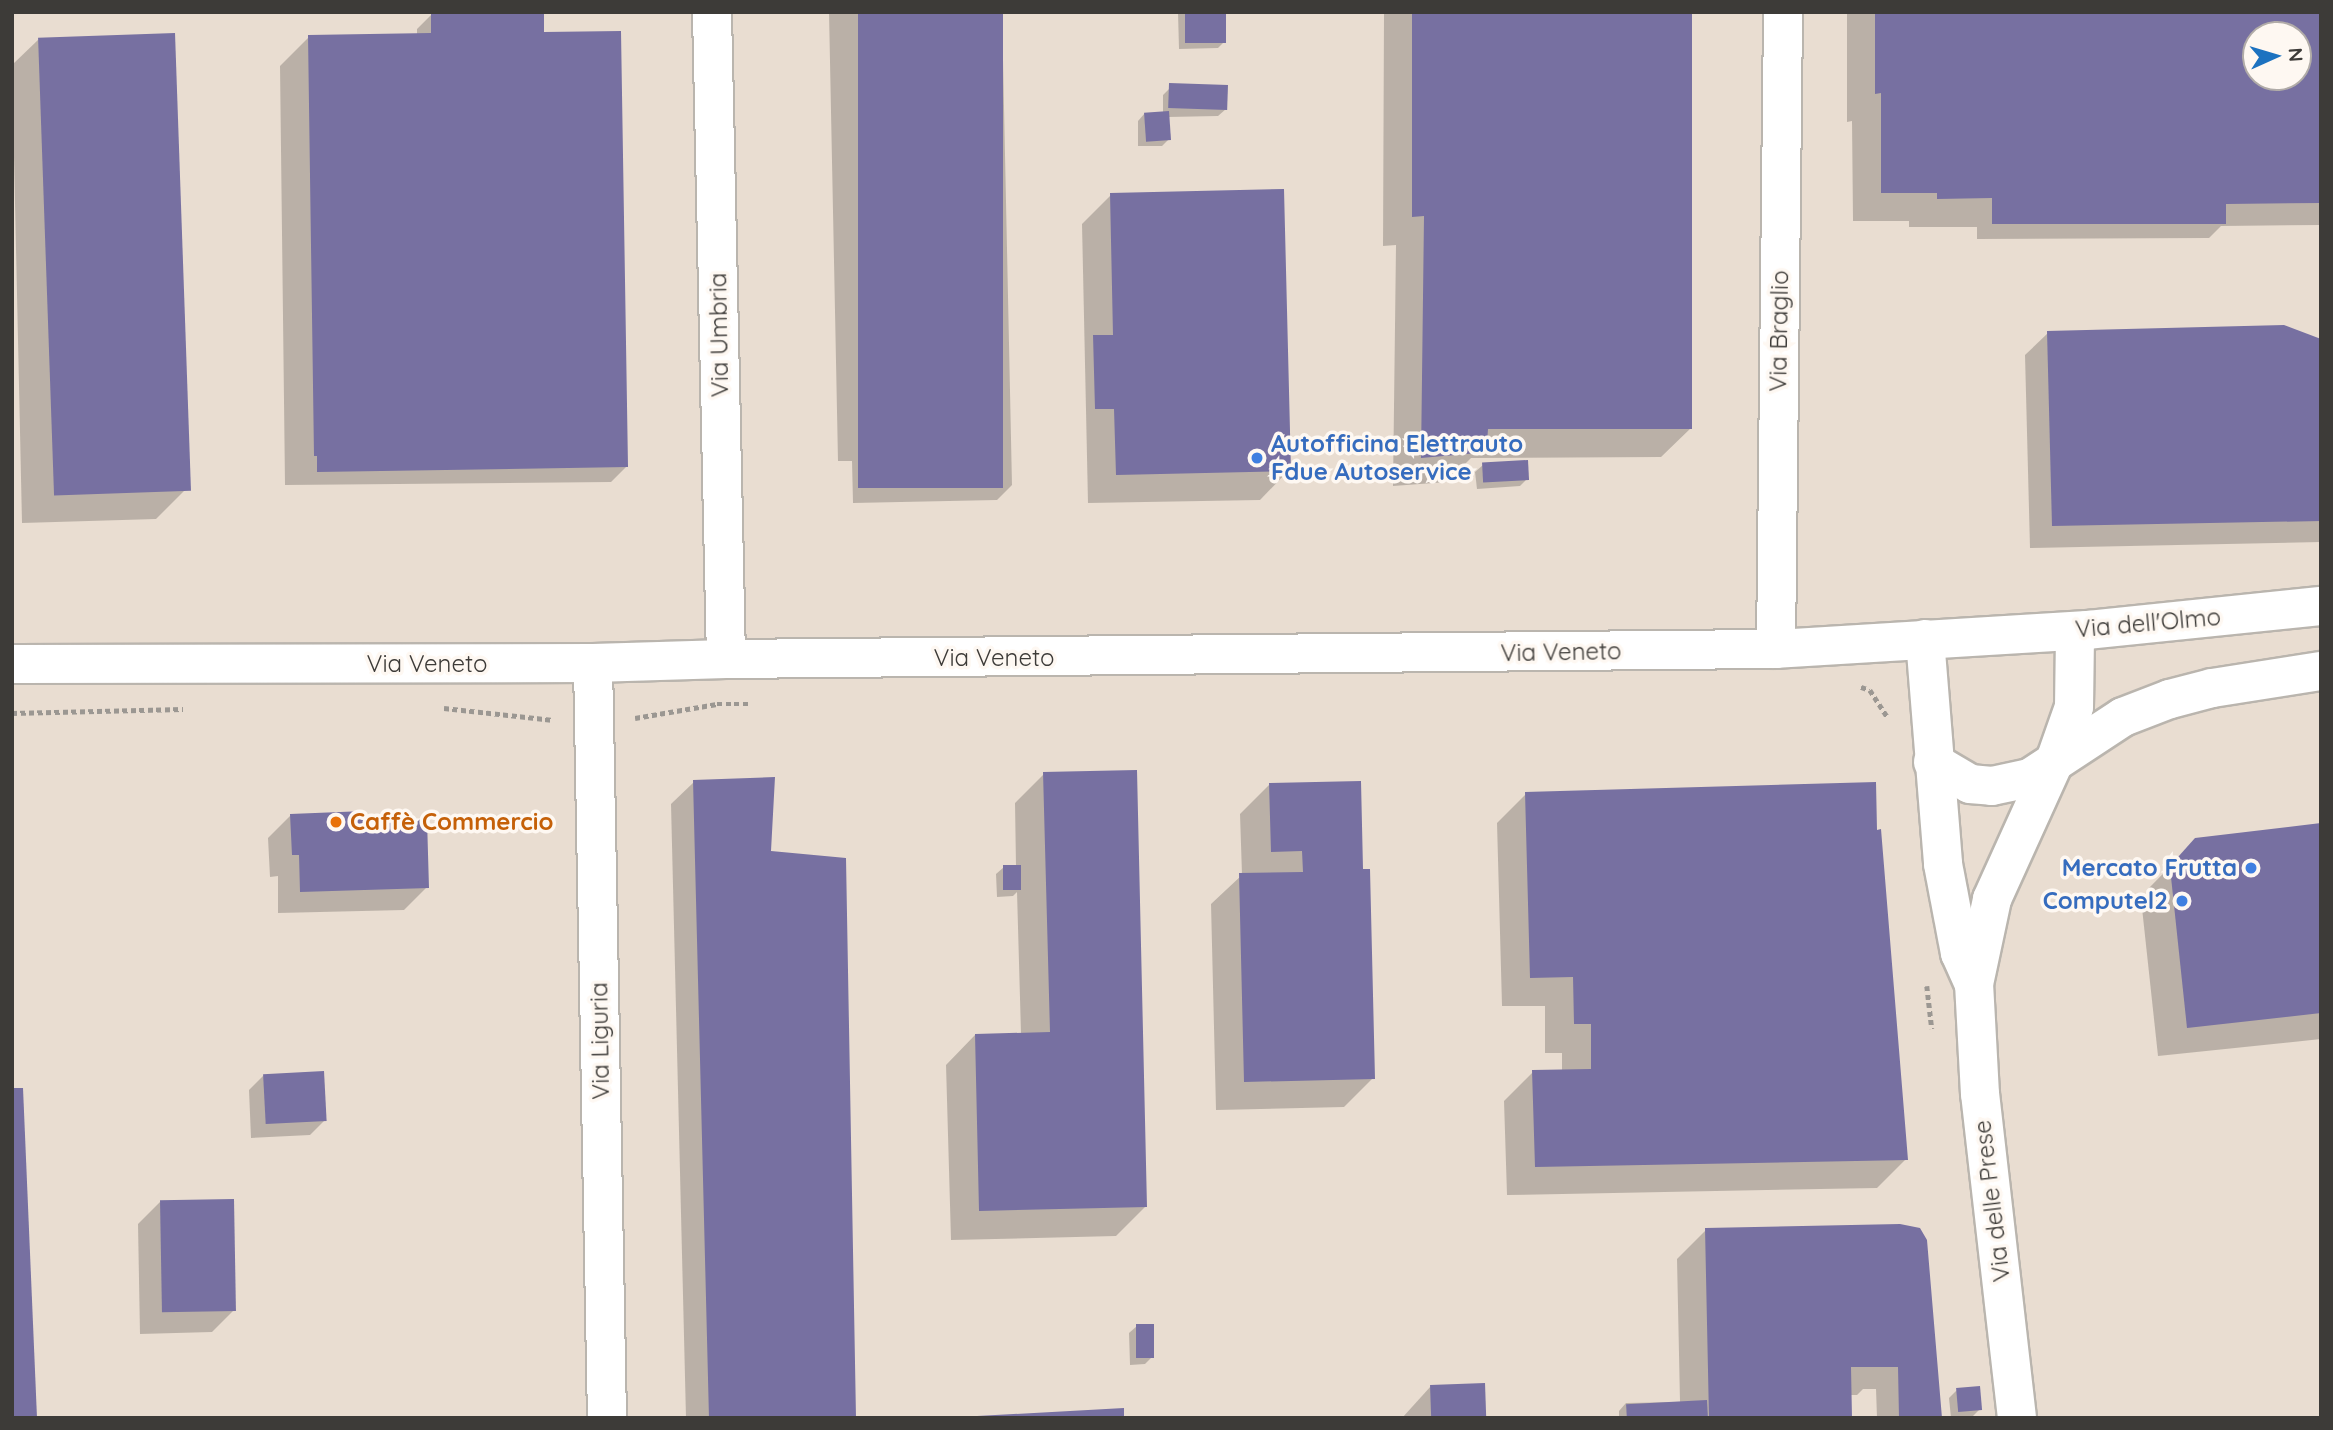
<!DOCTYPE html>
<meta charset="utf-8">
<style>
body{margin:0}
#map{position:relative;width:2333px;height:1430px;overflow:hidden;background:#f1ebe4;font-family:Quicksand,sans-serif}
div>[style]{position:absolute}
.built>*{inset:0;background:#e9ddd1}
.shadow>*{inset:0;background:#0003}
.building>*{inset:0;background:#7770a1;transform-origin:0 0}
.path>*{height:4.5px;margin-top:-2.25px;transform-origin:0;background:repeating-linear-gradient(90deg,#9b9792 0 5px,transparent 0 8.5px)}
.roads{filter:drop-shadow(2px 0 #bab5ae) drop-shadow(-2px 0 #bab5ae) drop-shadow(0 2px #bab5ae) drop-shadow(0 -2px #bab5ae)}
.minor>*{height:38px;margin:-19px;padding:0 19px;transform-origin:19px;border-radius:19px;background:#fff}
.tertiary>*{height:38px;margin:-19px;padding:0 19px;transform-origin:19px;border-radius:19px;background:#fff}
.secondary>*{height:38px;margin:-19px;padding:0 19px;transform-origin:19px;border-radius:19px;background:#fff}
.dots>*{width:19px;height:19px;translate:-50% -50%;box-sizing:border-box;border:4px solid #fef8f2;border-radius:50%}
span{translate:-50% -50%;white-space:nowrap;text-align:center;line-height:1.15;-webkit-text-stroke:7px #fef8f2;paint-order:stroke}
.street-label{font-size:24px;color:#3d3b38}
.shop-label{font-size:24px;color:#366cbe;font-weight:700}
.left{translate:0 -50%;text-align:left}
.right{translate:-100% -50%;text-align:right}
.food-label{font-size:24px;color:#c56008;font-weight:700}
.frame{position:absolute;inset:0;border:14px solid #3d3b38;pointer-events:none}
.north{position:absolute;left:2242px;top:21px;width:70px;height:70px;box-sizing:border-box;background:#fef8f2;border:2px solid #b1aca8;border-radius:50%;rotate:86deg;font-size:19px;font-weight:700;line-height:28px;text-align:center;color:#3d3b38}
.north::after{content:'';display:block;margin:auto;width:24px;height:32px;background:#1c72c0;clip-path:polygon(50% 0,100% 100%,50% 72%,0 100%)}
</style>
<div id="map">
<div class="built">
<div style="clip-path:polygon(evenodd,12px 12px,2321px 12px,2321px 1418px,12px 1418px,12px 12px,2256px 35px,2298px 35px,2298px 77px,2256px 77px,2256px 35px)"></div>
</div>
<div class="shadow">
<div style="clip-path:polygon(829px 12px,1002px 12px,1012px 485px,997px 500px,853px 503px,852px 461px,838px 461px)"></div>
<div style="clip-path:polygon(1178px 12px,1224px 12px,1225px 41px,1218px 48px,1179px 49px)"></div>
<div style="clip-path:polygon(1384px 12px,1690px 12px,1691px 428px,1661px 457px,1471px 458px,1447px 482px,1393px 486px,1396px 245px,1383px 246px)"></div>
<div style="clip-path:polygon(evenodd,1847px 12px,2321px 12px,2321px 225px,2221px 226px,2209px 238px,1977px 239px,1977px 227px,1909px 227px,1909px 221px,1853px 221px,1852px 121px,1847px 122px,1847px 12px,2256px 35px,2298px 35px,2298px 77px,2256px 77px,2256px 35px)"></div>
<div style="clip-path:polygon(432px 14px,542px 31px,626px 467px,611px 482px,285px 485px,280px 66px,309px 37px,417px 35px,417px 29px)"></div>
<div style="clip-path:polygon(39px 39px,185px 490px,156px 519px,22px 523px,12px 65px)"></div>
<div style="clip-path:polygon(1170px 88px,1226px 109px,1218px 116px,1168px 117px,1169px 139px,1162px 146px,1138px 146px,1138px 121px,1145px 113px,1163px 113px,1163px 95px)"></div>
<div style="clip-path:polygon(1111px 195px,1289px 470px,1260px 500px,1088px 503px,1082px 224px)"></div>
<div style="clip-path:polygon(2048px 333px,2321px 341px,2321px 542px,2030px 548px,2025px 355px)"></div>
<div style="clip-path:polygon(1483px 465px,1527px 479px,1520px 486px,1477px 489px,1475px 472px)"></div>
<div style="clip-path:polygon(1044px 774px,1145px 1207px,1116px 1236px,951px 1240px,946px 1065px,975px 1035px,1021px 1034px,1017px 892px,1013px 896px,997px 897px,996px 874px,1004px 867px,1016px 867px,1015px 803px)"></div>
<div style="clip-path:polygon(694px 782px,769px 853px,854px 1418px,686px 1418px,671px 804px)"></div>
<div style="clip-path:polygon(1269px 785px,1362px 871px,1373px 1078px,1344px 1107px,1216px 1110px,1211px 904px,1242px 875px,1240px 814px)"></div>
<div style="clip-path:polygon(1526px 794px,1906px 1159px,1877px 1188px,1507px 1195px,1504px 1101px,1533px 1072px,1562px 1071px,1562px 1053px,1545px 1053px,1545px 1006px,1502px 1006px,1497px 823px)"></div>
<div style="clip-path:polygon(291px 815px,364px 822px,427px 887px,404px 910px,278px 913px,278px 876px,270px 877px,268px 838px)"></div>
<div style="clip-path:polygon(2321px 826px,2321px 1039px,2158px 1056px,2142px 908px,2149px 888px,2196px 840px)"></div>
<div style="clip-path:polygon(264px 1075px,325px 1120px,310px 1135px,251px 1138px,249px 1090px)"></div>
<div style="clip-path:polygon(160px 1202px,234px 1310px,212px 1332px,140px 1334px,138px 1224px)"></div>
<div style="clip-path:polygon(1913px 1227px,1940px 1418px,1877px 1418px,1876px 1389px,1863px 1389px,1857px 1395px,1850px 1395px,1850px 1418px,1619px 1418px,1619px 1411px,1626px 1403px,1680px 1402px,1677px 1259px,1706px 1230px)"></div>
<div style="clip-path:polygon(1137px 1326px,1152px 1357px,1145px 1364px,1130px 1365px,1129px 1333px)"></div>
<div style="clip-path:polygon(1431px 1386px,1485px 1418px,1402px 1418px)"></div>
<div style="clip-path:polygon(1957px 1390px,1980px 1409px,1973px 1416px,1951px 1418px,1949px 1398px)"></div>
</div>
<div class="building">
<div style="clip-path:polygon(431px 12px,544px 12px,544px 32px,621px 31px,628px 467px,317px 472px,317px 456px,314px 456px,308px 35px,431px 33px)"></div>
<div style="left:858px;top:12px;width:145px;height:476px"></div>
<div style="left:1185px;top:12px;width:41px;height:31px"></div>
<div style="clip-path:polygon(1412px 12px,1692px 12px,1692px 429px,1488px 429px,1487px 443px,1478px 453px,1421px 458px,1424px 216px,1412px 217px)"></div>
<div style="clip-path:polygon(evenodd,1875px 12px,2321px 12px,2321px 203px,2226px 204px,2226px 224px,1992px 224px,1992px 198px,1937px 199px,1937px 193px,1881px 193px,1881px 93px,1875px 94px,1875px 12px,2256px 35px,2298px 35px,2298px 77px,2256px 77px,2256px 35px)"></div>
<div style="left:175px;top:33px;width:458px;height:137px;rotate:88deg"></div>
<div style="left:1228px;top:85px;width:25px;height:59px;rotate:92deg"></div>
<div style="left:1169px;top:111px;width:29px;height:25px;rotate:86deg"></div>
<div style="clip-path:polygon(1284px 189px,1291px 471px,1116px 475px,1114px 409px,1095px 409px,1093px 335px,1113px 335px,1110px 193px)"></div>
<div style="clip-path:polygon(2284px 325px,2321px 339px,2321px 521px,2052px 526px,2047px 331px)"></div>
<div style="left:1528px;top:460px;width:20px;height:46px;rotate:87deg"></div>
<div style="clip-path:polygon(1137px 770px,1147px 1207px,979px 1211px,975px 1034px,1050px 1032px,1043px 772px)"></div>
<div style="clip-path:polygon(775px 777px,771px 851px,846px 858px,856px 1418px,709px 1418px,693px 780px)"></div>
<div style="clip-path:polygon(1361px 781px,1363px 869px,1370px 869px,1375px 1079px,1244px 1082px,1239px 873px,1303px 872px,1302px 851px,1271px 852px,1269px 783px)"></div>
<div style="clip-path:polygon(1876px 782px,1877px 830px,1881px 829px,1908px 1160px,1535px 1167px,1532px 1070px,1591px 1069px,1591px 1024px,1574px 1024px,1573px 977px,1530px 978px,1525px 792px)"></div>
<div style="clip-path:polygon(365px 811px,366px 820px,427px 819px,429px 888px,300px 892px,299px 855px,292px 855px,290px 814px)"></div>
<div style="clip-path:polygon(2321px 823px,2321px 1013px,2187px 1028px,2171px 877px,2178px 857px,2195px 838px)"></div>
<div style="left:1003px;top:865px;width:18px;height:25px"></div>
<div style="left:324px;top:1071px;width:50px;height:61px;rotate:87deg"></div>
<div style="clip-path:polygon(12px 1088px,23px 1088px,37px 1418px,12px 1418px)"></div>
<div style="left:234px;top:1199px;width:112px;height:74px;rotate:89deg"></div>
<div style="clip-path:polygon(1900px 1224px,1920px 1228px,1927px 1240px,1942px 1418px,1899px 1418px,1898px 1367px,1851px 1367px,1852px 1418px,1709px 1418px,1705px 1228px)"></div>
<div style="left:1136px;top:1324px;width:18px;height:34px"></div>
<div style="left:1485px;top:1383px;width:35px;height:55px;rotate:88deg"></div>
<div style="left:1980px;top:1386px;width:24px;height:24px;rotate:85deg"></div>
<div style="left:1707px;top:1400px;width:18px;height:81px;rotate:87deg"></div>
<div style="clip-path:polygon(1124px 1408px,1124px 1418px,977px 1418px,977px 1416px)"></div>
</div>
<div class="path">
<div style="left:1861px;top:687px;width:9px;rotate:18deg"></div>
<div style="left:1870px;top:690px;width:33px;rotate:57deg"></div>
<div style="left:444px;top:708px;width:110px;rotate:6.3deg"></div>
<div style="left:12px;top:713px;width:171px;rotate:-1.3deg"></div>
<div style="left:635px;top:718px;width:83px;rotate:-9.7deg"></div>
<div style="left:717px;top:704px;width:34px"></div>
<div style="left:1927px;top:986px;width:43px;rotate:83.4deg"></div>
</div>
<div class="roads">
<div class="minor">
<div style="left:712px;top:12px;width:647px;rotate:88.76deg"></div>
<div style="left:1925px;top:639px;width:226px;rotate:85.4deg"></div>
<div style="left:1943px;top:864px;width:91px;rotate:79.2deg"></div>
<div style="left:1960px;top:953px;width:34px;rotate:66deg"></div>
<div style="left:593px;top:663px;width:755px;rotate:88.94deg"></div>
<div style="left:1933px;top:762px;width:43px;rotate:30.7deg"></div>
<div style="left:1970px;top:784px;width:22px;rotate:5deg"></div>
<div style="left:1992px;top:786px;width:39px;rotate:-12deg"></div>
<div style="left:2030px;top:778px;width:111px;rotate:-33.3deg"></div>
<div style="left:2123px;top:717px;width:50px;rotate:-21deg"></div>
<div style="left:2170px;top:699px;width:43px;rotate:-14.7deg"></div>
<div style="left:2212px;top:688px;width:110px;rotate:-8.9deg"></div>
<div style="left:2017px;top:1418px;width:326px;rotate:-96.5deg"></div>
<div style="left:1980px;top:1094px;width:110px;rotate:-93.1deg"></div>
<div style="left:1974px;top:984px;width:87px;rotate:-78deg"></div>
<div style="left:1992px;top:899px;width:155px;rotate:-65.6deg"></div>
<div style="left:2056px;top:758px;width:54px;rotate:-70.6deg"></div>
<div style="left:2074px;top:707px;width:76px;rotate:-89.2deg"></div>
</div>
<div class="tertiary">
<div style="left:1776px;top:649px;width:637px;rotate:-89.37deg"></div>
</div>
<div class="secondary">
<div style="left:12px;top:664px;width:581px;rotate:-0.1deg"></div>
<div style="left:593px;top:663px;width:133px;rotate:-1.7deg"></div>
<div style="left:726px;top:659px;width:1050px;rotate:-0.55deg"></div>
<div style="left:1776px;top:649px;width:313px;rotate:-3.5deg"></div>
<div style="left:2088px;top:630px;width:234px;rotate:-5.9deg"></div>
</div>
</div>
<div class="dots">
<div style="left:1257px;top:458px;background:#3f7fe0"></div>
<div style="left:336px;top:822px;background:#e8710a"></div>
<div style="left:2251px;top:868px;background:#3f7fe0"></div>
<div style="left:2182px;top:901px;background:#3f7fe0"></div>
</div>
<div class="street-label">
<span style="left:1779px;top:331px;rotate:-89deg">Via Braglio</span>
<span style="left:719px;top:335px;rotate:-91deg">Via Umbria</span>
<span style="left:2148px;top:623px;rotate:-5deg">Via dell'Olmo</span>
<span style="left:1561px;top:652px;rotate:-1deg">Via Veneto</span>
<span style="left:994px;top:658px">Via Veneto</span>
<span style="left:427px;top:664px">Via Veneto</span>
<span style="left:600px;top:1041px;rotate:-91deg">Via Liguria</span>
<span style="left:1992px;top:1201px;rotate:-97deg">Via delle Prese</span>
</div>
<div class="shop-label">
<span class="left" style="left:1271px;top:458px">Autofficina Elettrauto<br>Fdue Autoservice</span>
<span class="right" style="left:2237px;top:868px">Mercato Frutta</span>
<span class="right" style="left:2168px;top:901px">Computel2</span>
</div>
<div class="food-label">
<span class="left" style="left:350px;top:822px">Caffè Commercio</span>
</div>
<div class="frame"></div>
<div class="north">N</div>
</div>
